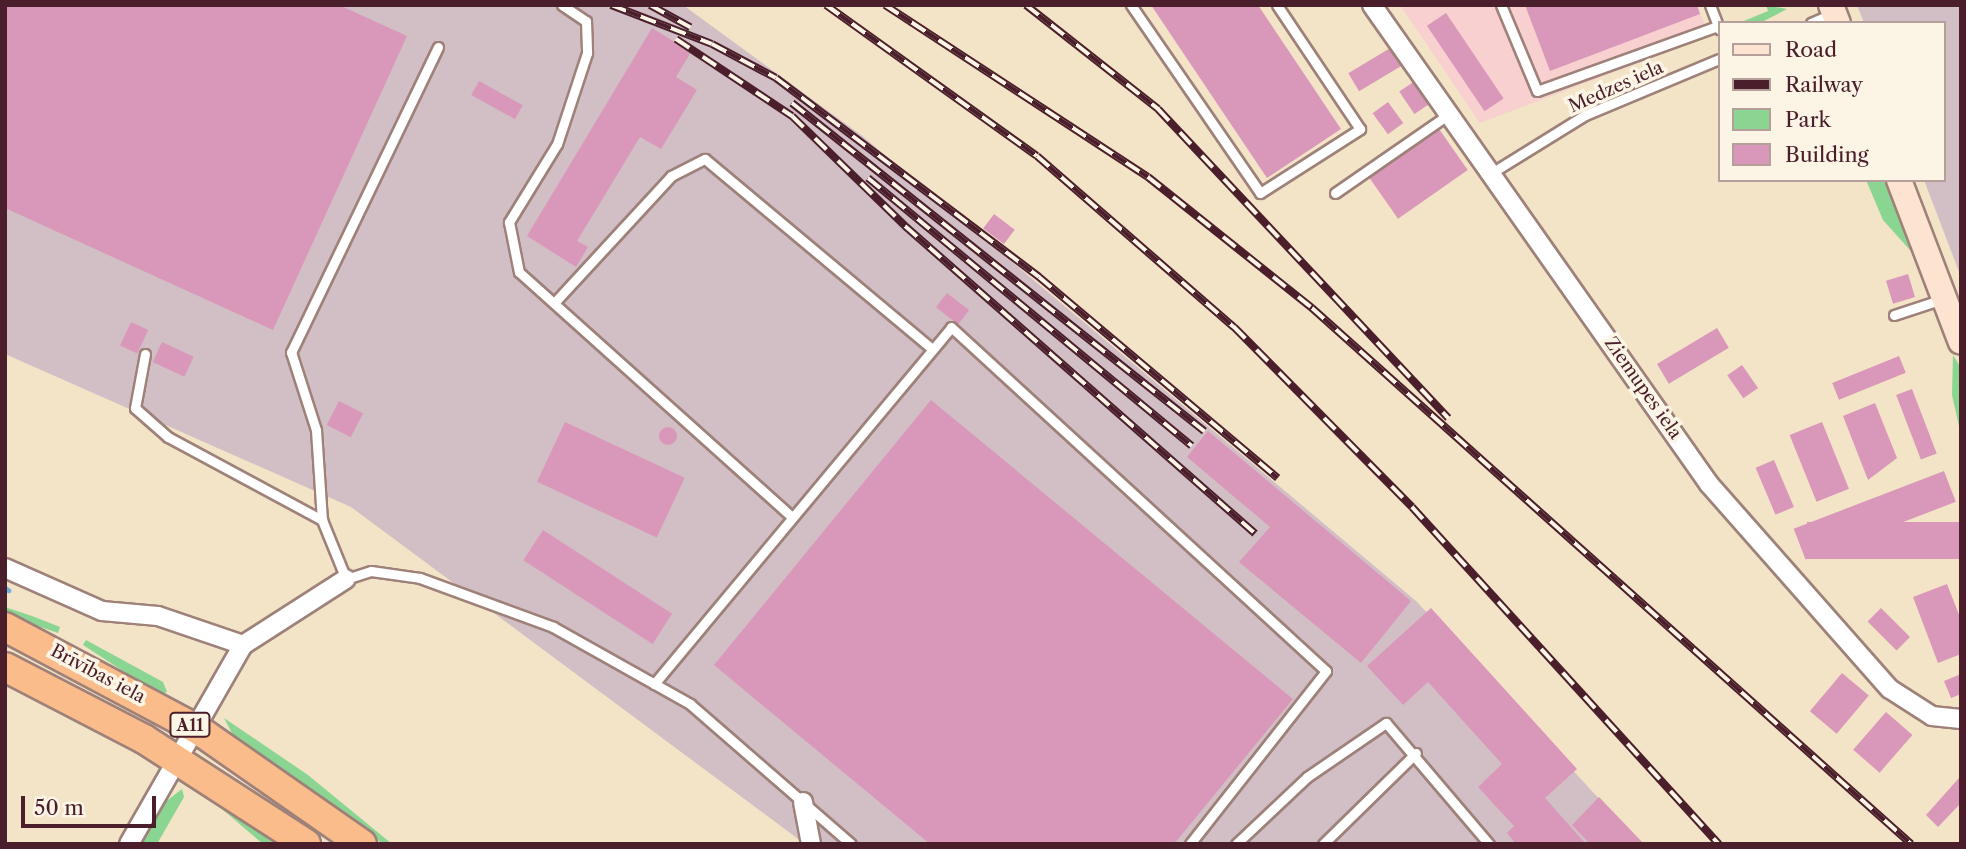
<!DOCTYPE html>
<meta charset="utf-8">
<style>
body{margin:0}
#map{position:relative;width:1966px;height:849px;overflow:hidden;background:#f3e3c7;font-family:"Libre Caslon Text",serif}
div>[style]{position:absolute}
.built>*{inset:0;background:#f7d0cf}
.industrial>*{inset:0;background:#d2bec5}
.green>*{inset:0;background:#8ad592}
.stream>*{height:5px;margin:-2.5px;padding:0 2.5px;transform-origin:2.5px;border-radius:2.5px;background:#6cb0e2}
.building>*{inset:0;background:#d998b9;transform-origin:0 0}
.round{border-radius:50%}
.roads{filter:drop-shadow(2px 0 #9e8179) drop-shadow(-2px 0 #9e8179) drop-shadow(0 2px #9e8179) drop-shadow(0 -2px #9e8179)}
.service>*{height:9px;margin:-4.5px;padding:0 4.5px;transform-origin:4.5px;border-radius:4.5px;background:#fff}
.minor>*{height:18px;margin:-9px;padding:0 9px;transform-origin:9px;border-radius:9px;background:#fff}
.secondary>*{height:24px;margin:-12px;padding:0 12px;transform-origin:12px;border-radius:12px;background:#fde4d0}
.trunk>*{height:28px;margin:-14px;padding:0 14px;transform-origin:14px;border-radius:14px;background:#f9bc8a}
.rail>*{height:8px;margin-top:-4px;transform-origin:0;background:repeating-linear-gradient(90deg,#fcf5e5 0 16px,#4a1f2b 0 32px);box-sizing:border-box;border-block:2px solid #4a1f2b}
span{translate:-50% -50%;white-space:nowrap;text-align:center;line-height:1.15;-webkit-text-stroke:7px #fcf5e5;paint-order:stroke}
.shield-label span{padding:2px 5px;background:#fcf5e5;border:2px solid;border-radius:5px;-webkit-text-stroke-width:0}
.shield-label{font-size:16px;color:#4a1f2b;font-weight:700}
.street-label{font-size:18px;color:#4a1f2b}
.frame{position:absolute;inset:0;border:7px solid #4a1f2b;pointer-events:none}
.legend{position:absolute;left:1718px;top:21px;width:228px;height:161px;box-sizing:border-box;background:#fcf5e5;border:2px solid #b59f9b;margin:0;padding:9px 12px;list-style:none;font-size:21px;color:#4a1f2b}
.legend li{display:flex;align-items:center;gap:14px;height:35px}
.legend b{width:35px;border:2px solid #b59f9b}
.scale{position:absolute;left:21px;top:796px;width:135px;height:32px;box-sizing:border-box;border:4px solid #4a1f2b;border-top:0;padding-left:9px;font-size:21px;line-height:24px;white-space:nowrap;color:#4a1f2b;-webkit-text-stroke:5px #fcf5e5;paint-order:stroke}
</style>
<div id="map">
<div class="built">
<div style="clip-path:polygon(1400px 5px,1697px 5px,1709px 36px,1480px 123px)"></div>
</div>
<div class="industrial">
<div style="clip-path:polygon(5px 5px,683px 5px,861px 135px,1416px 601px,1641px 844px,805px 844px,351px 507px,5px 354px)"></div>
<div style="clip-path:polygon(1857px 5px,1961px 5px,1961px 277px,1924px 180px,1943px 180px,1943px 23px,1864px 23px)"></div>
</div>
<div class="green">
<div style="clip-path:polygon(1766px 5px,1787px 9px,1760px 23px,1739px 23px,1768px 11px)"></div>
<div style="clip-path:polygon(1866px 180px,1888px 180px,1918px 259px,1883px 220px)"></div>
<div style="clip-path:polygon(1953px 355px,1961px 368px,1961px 435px,1952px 395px)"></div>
<div style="clip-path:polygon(5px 607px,32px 616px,60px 627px,58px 633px,5px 615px)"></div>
<div style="clip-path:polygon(86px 640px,163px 682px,167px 692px,160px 695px,83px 645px)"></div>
<div style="clip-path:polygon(224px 718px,308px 775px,392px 844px,383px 844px,235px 739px)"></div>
<div style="clip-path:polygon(182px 789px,184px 797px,157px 844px,140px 844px,164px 803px)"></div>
<div style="clip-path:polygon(202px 792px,234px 808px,274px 844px,263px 844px)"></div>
</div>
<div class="stream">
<div style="left:5px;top:588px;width:4px;rotate:34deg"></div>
</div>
<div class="building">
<div style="clip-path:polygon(5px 5px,339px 5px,407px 36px,273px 330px,5px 208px)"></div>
<div style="clip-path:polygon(1151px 5px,1258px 5px,1341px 129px,1267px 178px)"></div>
<div style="clip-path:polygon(1525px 5px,1697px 5px,1700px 14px,1550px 71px)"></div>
<div style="left:1446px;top:13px;width:103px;height:23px;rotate:56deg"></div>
<div style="clip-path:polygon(652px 28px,691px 52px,676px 77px,697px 90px,661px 149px,640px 137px,577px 241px,588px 247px,576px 267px,527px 236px)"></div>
<div style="left:1392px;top:47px;width:21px;height:51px;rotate:59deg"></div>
<div style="left:479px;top:81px;width:50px;height:16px;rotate:29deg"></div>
<div style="left:1415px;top:81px;width:27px;height:19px;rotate:56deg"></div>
<div style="left:1388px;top:102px;width:26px;height:19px;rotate:54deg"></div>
<div style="left:1439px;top:129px;width:50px;height:85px;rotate:55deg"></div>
<div style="left:994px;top:214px;width:26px;height:18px;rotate:37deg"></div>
<div style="left:1908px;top:274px;width:24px;height:23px;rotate:73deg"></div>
<div style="left:947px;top:293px;width:28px;height:18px;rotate:38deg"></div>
<div style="left:131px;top:322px;width:19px;height:26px;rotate:25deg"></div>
<div style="left:1717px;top:328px;width:23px;height:70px;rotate:59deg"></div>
<div style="left:162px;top:342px;width:35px;height:22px;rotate:25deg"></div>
<div style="left:1899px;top:356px;width:18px;height:72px;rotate:68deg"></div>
<div style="left:1742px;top:365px;width:28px;height:18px;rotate:55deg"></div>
<div style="left:1912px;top:389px;width:69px;height:17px;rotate:69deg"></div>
<div style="clip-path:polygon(931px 400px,1293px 699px,1174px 844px,930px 844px,714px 665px)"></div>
<div style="left:339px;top:401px;width:27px;height:27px;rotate:27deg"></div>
<div style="clip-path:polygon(1875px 403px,1897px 458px,1868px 480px,1843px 416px)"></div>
<div style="left:565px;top:422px;width:132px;height:66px;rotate:25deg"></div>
<div style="left:1822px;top:422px;width:72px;height:35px;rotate:68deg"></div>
<div class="round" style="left:659px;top:427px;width:18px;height:18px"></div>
<div style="clip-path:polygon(1208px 431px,1411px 601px,1361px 663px,1239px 562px,1270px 527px,1187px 457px)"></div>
<div style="left:1774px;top:460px;width:51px;height:20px;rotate:67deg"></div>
<div style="left:1944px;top:471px;width:33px;height:161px;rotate:69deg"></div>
<div style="left:1961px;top:522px;width:37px;height:154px;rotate:90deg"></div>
<div style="left:543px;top:530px;width:154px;height:36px;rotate:33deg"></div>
<div style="clip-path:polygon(1947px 584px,1961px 620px,1961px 654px,1938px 663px,1913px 597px)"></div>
<div style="clip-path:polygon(1431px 608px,1577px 769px,1545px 798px,1586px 844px,1516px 844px,1507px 833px,1514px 826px,1478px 787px,1502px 764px,1428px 682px,1403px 705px,1367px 666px)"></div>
<div style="left:1881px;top:608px;width:41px;height:19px;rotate:45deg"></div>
<div style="left:1842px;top:673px;width:35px;height:50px;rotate:40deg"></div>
<div style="clip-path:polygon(1961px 674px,1961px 694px,1951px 698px,1944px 681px)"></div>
<div style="left:1886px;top:712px;width:35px;height:50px;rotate:41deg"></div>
<div style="clip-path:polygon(1959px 778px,1961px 803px,1938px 827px,1926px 815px)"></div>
<div style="clip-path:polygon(1599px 797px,1644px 844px,1590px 844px,1572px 825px)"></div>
</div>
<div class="roads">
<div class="service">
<div style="left:562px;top:5px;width:29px;rotate:34deg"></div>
<div style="left:586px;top:21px;width:32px;rotate:88deg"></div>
<div style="left:587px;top:53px;width:96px;rotate:108.2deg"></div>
<div style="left:557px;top:144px;width:92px;rotate:121.6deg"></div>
<div style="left:509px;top:222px;width:51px;rotate:78.7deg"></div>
<div style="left:519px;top:272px;width:364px;rotate:41.9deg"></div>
<div style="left:1131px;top:5px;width:228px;rotate:55.5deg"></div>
<div style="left:1260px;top:193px;width:119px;rotate:-32.6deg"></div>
<div style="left:1360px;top:129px;width:149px;rotate:-123.8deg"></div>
<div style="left:1501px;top:5px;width:93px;rotate:67.3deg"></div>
<div style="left:1537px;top:91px;width:192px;rotate:-19.8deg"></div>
<div style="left:1710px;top:5px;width:26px;rotate:69deg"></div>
<div style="left:1811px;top:23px;width:23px;rotate:-23deg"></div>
<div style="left:438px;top:47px;width:339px;rotate:115.7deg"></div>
<div style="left:291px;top:352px;width:82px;rotate:72.2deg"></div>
<div style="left:316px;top:430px;width:90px;rotate:86.2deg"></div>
<div style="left:322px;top:520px;width:64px;rotate:67.9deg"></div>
<div style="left:346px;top:579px;width:26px;rotate:-18deg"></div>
<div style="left:371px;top:571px;width:49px;rotate:8.1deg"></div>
<div style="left:420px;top:578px;width:142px;rotate:20.2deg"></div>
<div style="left:553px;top:627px;width:157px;rotate:29.3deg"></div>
<div style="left:690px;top:704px;width:213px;rotate:41deg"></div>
<div style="left:1493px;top:172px;width:108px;rotate:-31.8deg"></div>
<div style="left:1585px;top:115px;width:145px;rotate:-22.7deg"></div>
<div style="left:1335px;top:193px;width:139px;rotate:-34.7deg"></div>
<div style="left:554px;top:303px;width:173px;rotate:-47.3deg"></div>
<div style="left:671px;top:176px;width:38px;rotate:-27deg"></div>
<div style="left:705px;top:159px;width:296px;rotate:39.9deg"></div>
<div style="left:1894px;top:315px;width:52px;rotate:-18.1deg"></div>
<div style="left:145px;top:354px;width:55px;rotate:100.5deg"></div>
<div style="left:135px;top:408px;width:44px;rotate:41.3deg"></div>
<div style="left:168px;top:437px;width:175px;rotate:28.3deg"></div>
<div style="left:654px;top:684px;width:464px;rotate:-50.2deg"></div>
<div style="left:951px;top:327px;width:509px;rotate:42.53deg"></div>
<div style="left:1326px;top:671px;width:220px;rotate:128.2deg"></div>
<div style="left:1236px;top:844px;width:98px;rotate:-43.3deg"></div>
<div style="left:1307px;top:777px;width:96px;rotate:-34.4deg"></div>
<div style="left:1386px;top:723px;width:159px;rotate:49.6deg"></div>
<div style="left:1323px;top:844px;width:130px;rotate:-44.4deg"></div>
</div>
<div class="minor">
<div style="left:1372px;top:5px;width:586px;rotate:54.87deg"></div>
<div style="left:1709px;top:484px;width:273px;rotate:48.6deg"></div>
<div style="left:1890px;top:689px;width:50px;rotate:32.7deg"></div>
<div style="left:1932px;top:716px;width:29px;rotate:6deg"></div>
<div style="left:5px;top:568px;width:106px;rotate:23.9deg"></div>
<div style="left:102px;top:611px;width:56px;rotate:5.1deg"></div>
<div style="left:158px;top:616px;width:90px;rotate:18.8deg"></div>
<div style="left:803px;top:802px;width:43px;rotate:79.2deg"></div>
<div style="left:129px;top:844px;width:229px;rotate:-60.2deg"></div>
<div style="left:243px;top:645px;width:122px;rotate:-32.7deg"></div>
</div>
<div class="secondary">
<div style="left:1831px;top:5px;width:19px;rotate:69deg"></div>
<div style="left:1899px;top:180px;width:173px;rotate:69.1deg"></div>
</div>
<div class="trunk">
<div style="left:5px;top:627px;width:217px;rotate:28deg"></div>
<div style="left:197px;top:729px;width:201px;rotate:34.9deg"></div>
<div style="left:5px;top:667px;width:157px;rotate:27.4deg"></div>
<div style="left:144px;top:739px;width:193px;rotate:32.9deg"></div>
</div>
</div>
<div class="rail">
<div style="left:611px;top:5px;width:108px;rotate:21.1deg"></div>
<div style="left:712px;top:44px;width:72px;rotate:28deg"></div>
<div style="left:776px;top:78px;width:330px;rotate:37.1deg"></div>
<div style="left:1039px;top:277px;width:312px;rotate:40.1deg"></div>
<div style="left:650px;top:5px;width:46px;rotate:28.8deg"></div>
<div style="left:826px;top:5px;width:259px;rotate:35.6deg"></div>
<div style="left:1037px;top:156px;width:261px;rotate:41deg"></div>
<div style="left:1234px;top:327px;width:253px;rotate:45.3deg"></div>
<div style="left:1412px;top:507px;width:456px;rotate:47.7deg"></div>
<div style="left:885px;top:5px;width:314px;rotate:33.2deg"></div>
<div style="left:1148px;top:177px;width:210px;rotate:38.6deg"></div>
<div style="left:1312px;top:308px;width:804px;rotate:41.82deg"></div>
<div style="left:1026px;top:5px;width:168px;rotate:38.2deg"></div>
<div style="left:1158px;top:109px;width:424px;rotate:46.8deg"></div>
<div style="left:676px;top:39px;width:139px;rotate:33.6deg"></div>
<div style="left:792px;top:116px;width:158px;rotate:44.2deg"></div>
<div style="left:905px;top:226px;width:466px;rotate:41.3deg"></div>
<div style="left:792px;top:103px;width:527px;rotate:38.52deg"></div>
<div style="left:868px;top:178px;width:420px;rotate:39.6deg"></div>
</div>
<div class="shield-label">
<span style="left:190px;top:725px">A11</span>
</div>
<div class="street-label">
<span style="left:1616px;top:87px;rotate:-24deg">Medzes iela</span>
<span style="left:1643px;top:388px;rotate:55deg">Ziemupes iela</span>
<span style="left:98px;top:674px;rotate:28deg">Brīvības iela</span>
</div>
<div class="frame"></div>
<ul class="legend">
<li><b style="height:9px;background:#fde4d0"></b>Road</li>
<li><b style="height:9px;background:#4a1f2b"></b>Railway</li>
<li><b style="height:19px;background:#8ad592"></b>Park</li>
<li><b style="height:19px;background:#d998b9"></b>Building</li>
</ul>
<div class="scale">50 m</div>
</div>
